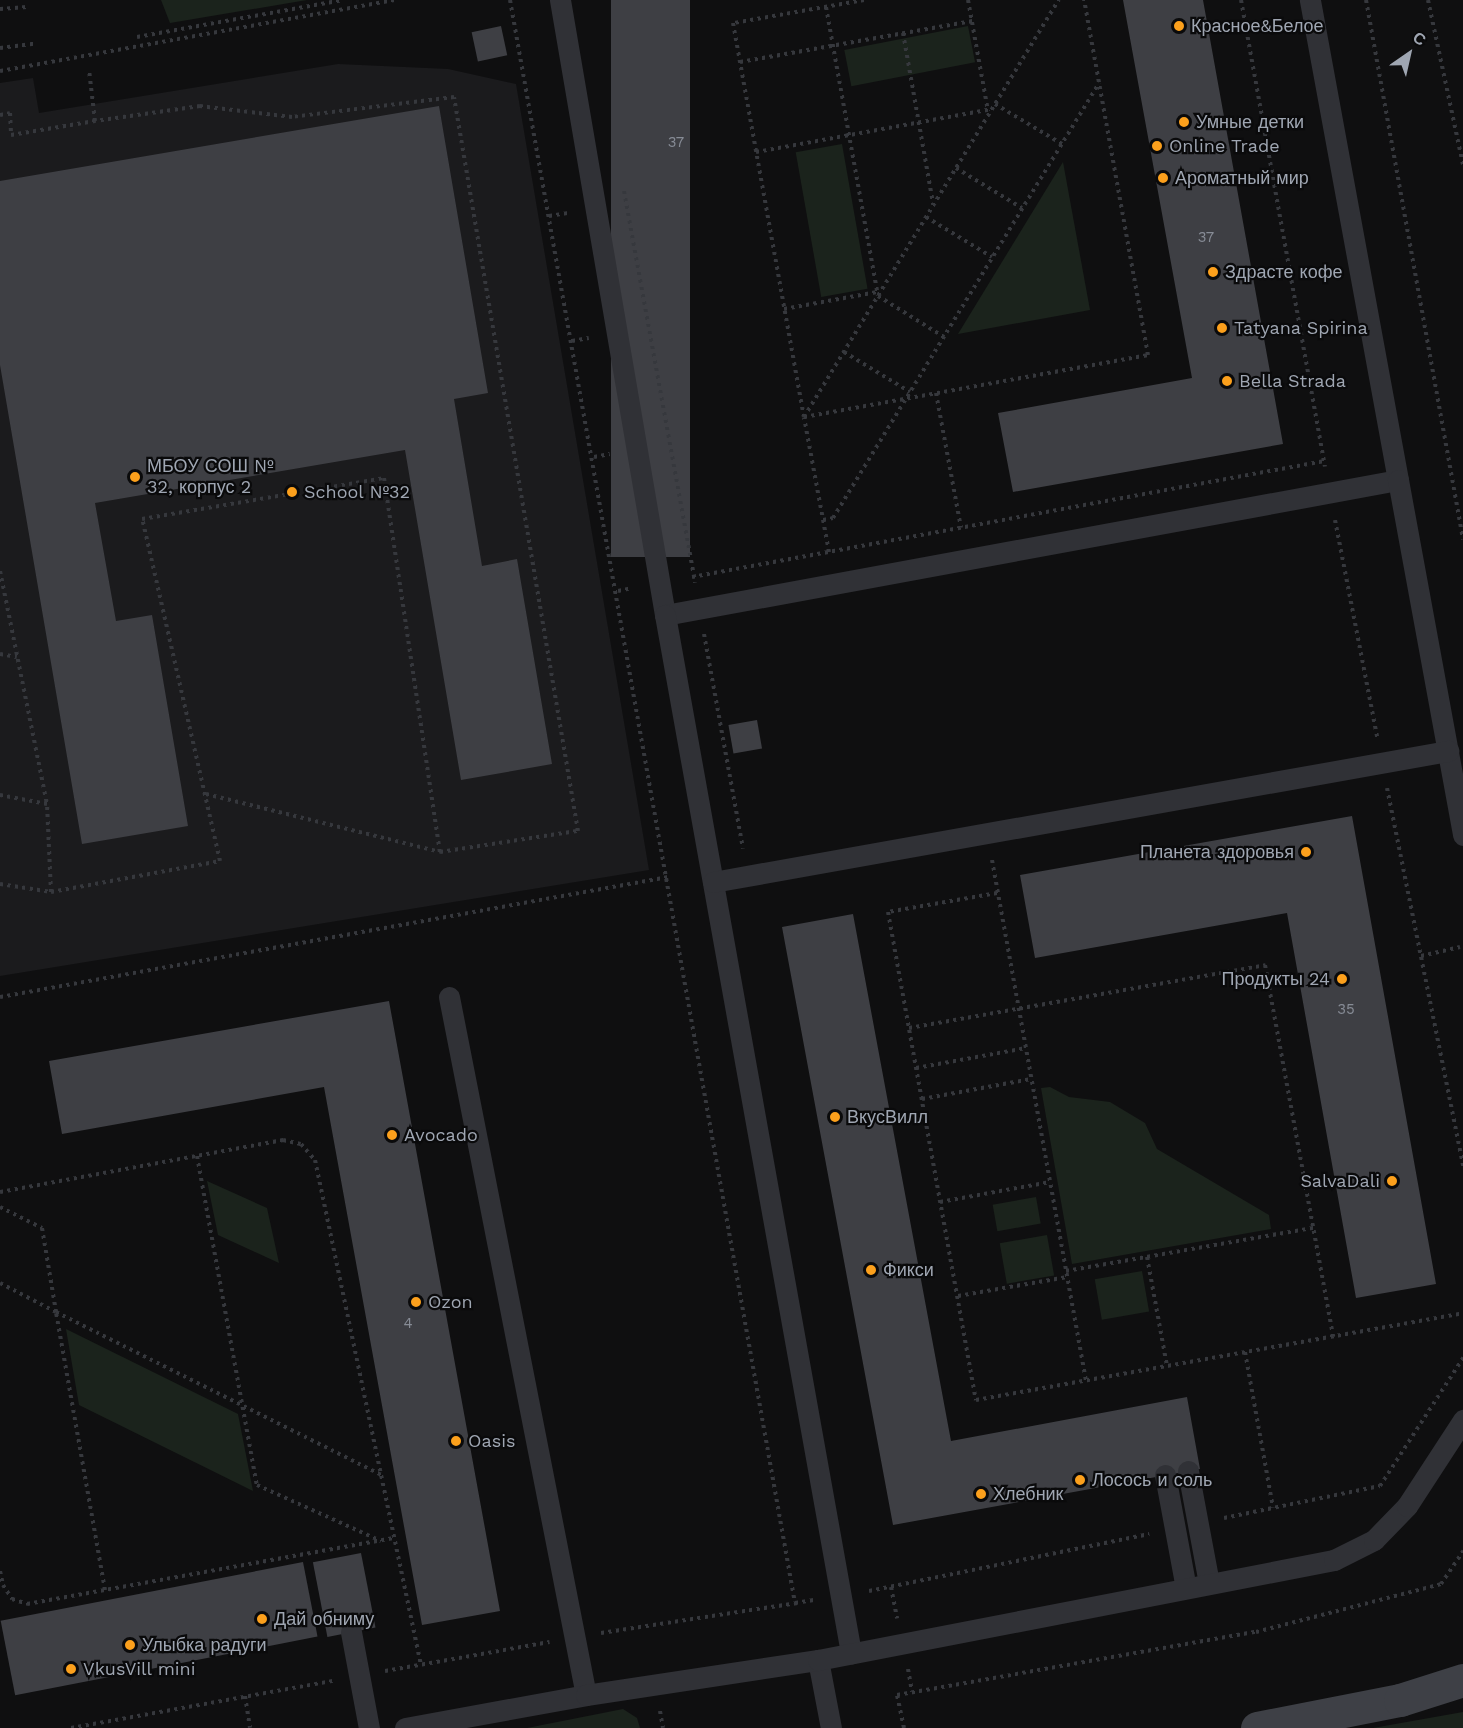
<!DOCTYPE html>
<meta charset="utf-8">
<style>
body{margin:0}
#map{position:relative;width:1463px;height:1728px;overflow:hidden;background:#0f0f10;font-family:"Work Sans",sans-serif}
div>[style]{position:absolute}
.built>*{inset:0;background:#1b1b1d}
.green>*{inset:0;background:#1b231c;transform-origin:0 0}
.building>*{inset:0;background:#3e3f44;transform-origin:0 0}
.path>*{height:4px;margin-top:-2px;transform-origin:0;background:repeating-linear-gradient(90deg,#36383d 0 3px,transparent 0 7.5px)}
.service>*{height:21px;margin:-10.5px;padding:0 10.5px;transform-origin:10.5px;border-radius:10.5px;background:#303136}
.secondary>*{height:33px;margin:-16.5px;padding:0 16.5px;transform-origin:16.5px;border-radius:16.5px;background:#3e4046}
.dots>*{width:16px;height:16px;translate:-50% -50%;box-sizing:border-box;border:3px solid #0a0a0b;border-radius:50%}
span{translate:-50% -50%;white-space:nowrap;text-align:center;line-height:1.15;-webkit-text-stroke:4.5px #0a0a0b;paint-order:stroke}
.number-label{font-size:15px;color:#878c96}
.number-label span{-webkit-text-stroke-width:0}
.poi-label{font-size:18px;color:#9fa6b2}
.left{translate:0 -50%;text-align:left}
.right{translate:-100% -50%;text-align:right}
.north{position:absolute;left:1379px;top:24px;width:60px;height:60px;-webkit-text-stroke:4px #0a0a0b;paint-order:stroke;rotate:34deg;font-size:16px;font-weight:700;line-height:24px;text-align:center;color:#9fa6b2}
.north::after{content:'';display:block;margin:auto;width:21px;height:27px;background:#9fa6b2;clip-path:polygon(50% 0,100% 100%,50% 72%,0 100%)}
</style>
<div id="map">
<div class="built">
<div style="clip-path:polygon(338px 64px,448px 69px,516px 84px,649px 870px,0 976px,0 83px,33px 78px,39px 113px)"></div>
</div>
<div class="green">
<div style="clip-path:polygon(161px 0,307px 0,170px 23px)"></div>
<div style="left:968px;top:26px;width:37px;height:126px;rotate:79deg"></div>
<div style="left:842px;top:144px;width:147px;height:47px;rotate:80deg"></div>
<div style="clip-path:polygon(1063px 162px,1090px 310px,958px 334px)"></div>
<div style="clip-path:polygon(1050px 1087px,1069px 1097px,1110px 1102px,1145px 1123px,1157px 1149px,1269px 1215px,1271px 1229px,1072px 1264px,1041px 1088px)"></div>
<div style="clip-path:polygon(207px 1181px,267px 1208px,279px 1263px,218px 1235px)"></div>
<div style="left:1036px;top:1197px;width:27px;height:44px;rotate:80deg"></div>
<div style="left:1047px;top:1235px;width:41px;height:48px;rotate:80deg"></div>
<div style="left:1142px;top:1271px;width:41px;height:48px;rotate:80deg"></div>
<div style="clip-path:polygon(66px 1329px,238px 1414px,253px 1491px,79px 1405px)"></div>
<div style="clip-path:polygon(623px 1709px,637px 1718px,640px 1728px,527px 1728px)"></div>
<div style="clip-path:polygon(1463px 1712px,1463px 1728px,1373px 1728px)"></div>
</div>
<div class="building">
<div style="left:611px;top:0;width:79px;height:557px"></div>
<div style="clip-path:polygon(1123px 0,1203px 0,1283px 444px,1013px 492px,998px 413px,1192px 378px)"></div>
<div style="left:501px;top:26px;width:30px;height:30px;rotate:78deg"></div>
<div style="clip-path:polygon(439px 106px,488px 393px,454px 399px,482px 566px,517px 559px,552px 764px,461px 780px,405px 450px,95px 503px,116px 621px,152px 615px,188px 826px,82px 844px,0 365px,0 181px)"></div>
<div style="left:757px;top:720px;width:29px;height:29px;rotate:80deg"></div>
<div style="clip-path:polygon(1352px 816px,1436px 1284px,1356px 1298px,1287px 913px,1035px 958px,1020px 875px)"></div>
<div style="clip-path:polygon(853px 914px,951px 1441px,1187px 1397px,1200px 1469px,893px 1525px,782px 927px)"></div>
<div style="clip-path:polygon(389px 1001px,500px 1611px,422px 1625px,324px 1087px,62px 1134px,49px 1061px)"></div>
<div style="left:361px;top:1553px;width:76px;height:49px;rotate:79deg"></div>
<div style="left:303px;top:1562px;width:76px;height:308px;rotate:79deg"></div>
</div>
<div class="path">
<div style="left:510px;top:0;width:1628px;rotate:79.92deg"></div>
<div style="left:795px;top:1603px;width:19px;rotate:-9deg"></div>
<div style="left:864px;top:0;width:133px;rotate:170deg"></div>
<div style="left:733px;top:23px;width:400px;rotate:79.8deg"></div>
<div style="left:804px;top:417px;width:350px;rotate:-10.2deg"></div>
<div style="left:1148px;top:355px;width:361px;rotate:-100.2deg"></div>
<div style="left:968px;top:0;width:113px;rotate:79.8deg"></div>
<div style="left:1241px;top:0;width:474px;rotate:79.8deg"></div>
<div style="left:1366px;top:0;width:548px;rotate:79.8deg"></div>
<div style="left:1428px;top:0;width:168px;rotate:78deg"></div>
<div style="left:826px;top:7px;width:293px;rotate:79.8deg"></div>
<div style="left:0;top:9px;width:27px;rotate:-4deg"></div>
<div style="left:903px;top:33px;width:174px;rotate:80deg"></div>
<div style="left:137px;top:37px;width:208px;rotate:-10.2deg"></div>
<div style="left:0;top:48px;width:34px;rotate:-7deg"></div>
<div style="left:740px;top:62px;width:236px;rotate:-10deg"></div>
<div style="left:0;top:71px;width:402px;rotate:-10.2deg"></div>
<div style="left:995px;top:104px;width:78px;rotate:30.8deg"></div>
<div style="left:0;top:115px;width:10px;rotate:-11deg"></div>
<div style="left:10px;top:113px;width:22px;rotate:87deg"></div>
<div style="left:11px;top:135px;width:85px;rotate:-9.5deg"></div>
<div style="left:95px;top:121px;width:51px;rotate:-96.7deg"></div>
<div style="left:756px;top:152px;width:236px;rotate:-10.3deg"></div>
<div style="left:956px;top:168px;width:77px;rotate:31.2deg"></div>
<div style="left:624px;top:191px;width:398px;rotate:79.7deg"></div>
<div style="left:549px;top:216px;width:20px;rotate:-9deg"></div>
<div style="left:926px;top:217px;width:77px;rotate:31.2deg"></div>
<div style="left:878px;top:296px;width:78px;rotate:31.8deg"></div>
<div style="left:784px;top:309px;width:96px;rotate:-10.3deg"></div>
<div style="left:572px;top:341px;width:17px;rotate:-10deg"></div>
<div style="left:844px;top:352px;width:77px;rotate:31.2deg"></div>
<div style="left:936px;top:393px;width:137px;rotate:79.5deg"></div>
<div style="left:594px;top:457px;width:16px;rotate:-11deg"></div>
<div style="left:823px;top:520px;width:10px;rotate:-11deg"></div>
<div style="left:833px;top:518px;width:510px;rotate:-58.55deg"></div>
<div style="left:1335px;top:520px;width:221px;rotate:79deg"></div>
<div style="left:829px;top:552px;width:137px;rotate:-100.5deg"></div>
<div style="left:804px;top:417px;width:489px;rotate:-58.6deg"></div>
<div style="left:0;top:571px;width:238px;rotate:78.6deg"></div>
<div style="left:47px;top:804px;width:48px;rotate:-169.2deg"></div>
<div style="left:692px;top:577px;width:643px;rotate:-10.4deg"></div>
<div style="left:618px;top:591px;width:14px;rotate:-12deg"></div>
<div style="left:704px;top:634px;width:218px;rotate:79.7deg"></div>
<div style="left:0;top:654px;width:17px;rotate:10deg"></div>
<div style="left:1387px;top:788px;width:386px;rotate:78.6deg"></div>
<div style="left:206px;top:794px;width:241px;rotate:13.9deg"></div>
<div style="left:992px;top:860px;width:529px;rotate:79.77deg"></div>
<div style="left:0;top:884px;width:52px;rotate:8.9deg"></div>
<div style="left:51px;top:892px;width:88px;rotate:-92.6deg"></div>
<div style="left:51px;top:892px;width:172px;rotate:-10.4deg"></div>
<div style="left:220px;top:861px;width:351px;rotate:-102.8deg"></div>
<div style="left:142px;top:519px;width:245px;rotate:-9.6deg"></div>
<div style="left:384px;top:478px;width:378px;rotate:81.5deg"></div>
<div style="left:440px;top:852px;width:140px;rotate:-8.7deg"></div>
<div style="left:578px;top:831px;width:744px;rotate:-99.59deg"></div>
<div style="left:454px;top:97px;width:163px;rotate:173deg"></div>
<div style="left:292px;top:117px;width:93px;rotate:-173.2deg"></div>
<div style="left:200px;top:106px;width:106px;rotate:171.9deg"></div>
<div style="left:997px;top:893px;width:111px;rotate:170.1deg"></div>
<div style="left:888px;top:912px;width:496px;rotate:79.8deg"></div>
<div style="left:976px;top:1400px;width:495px;rotate:-10.1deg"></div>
<div style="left:1421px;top:956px;width:40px;rotate:-13deg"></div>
<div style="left:0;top:997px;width:679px;rotate:-10.18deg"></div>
<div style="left:909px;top:1028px;width:362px;rotate:-10deg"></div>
<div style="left:1265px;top:965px;width:378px;rotate:79.6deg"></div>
<div style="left:916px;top:1068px;width:112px;rotate:-10.3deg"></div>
<div style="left:922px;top:1099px;width:111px;rotate:-10.4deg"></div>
<div style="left:197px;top:1156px;width:334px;rotate:79.7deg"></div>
<div style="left:257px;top:1485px;width:136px;rotate:24.3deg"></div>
<div style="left:0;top:1192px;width:288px;rotate:-10.4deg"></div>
<div style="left:283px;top:1140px;width:18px;rotate:13deg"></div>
<div style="left:301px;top:1144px;width:21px;rotate:49deg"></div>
<div style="left:315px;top:1160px;width:516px;rotate:78.15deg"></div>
<div style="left:940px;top:1202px;width:112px;rotate:-10.3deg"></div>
<div style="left:0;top:1207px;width:47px;rotate:26.6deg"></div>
<div style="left:42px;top:1228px;width:85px;rotate:80.5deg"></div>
<div style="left:56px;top:1312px;width:63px;rotate:-152.6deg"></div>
<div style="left:1147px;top:1257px;width:111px;rotate:79.6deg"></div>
<div style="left:1066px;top:1271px;width:251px;rotate:-9.9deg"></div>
<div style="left:958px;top:1296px;width:111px;rotate:-9.9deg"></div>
<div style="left:1245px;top:1352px;width:158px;rotate:79.8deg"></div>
<div style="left:1224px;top:1518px;width:159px;rotate:-11.6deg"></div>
<div style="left:1380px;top:1486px;width:153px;rotate:-57deg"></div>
<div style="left:0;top:1571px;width:14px;rotate:78deg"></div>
<div style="left:3px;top:1585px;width:17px;rotate:57deg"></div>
<div style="left:12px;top:1599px;width:16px;rotate:18deg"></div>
<div style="left:27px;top:1604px;width:374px;rotate:-10.2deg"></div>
<div style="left:891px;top:1587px;width:32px;rotate:79deg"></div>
<div style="left:105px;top:1590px;width:282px;rotate:-100deg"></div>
<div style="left:56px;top:1312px;width:364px;rotate:26.6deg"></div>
<div style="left:869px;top:1591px;width:286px;rotate:-11.5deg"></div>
<div style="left:601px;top:1633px;width:199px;rotate:-8.7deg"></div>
<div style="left:908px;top:1669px;width:23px;rotate:80deg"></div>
<div style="left:385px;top:1671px;width:167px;rotate:-10deg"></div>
<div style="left:245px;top:1696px;width:32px;rotate:81deg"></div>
<div style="left:660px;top:1711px;width:17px;rotate:80deg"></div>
<div style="left:71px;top:1728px;width:266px;rotate:-10.2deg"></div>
<div style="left:904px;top:1728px;width:34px;rotate:-102deg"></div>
<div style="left:897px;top:1695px;width:364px;rotate:-10deg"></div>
<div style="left:1256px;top:1632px;width:191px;rotate:-14.5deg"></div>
<div style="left:1441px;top:1584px;width:40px;rotate:-56deg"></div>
</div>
<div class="service">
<div style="left:560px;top:0;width:624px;rotate:80.31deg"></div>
<div style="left:665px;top:615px;width:745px;rotate:-10.44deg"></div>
<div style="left:1398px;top:480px;width:488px;rotate:-100.4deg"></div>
<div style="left:1398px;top:480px;width:361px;rotate:79.6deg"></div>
<div style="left:665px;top:615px;width:1055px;rotate:79.84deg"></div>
<div style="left:713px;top:882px;width:747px;rotate:-10.11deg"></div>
<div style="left:449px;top:997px;width:711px;rotate:78.9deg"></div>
<div style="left:1188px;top:1471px;width:114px;rotate:79.4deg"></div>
<div style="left:1165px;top:1475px;width:115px;rotate:79.5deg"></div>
<div style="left:351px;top:1632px;width:98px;rotate:79.4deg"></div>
<div style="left:818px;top:1660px;width:69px;rotate:79.2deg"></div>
<div style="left:405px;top:1728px;width:184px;rotate:-10.3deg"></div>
<div style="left:586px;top:1695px;width:235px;rotate:-8.6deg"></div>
<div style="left:818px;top:1660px;width:526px;rotate:-10.97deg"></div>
<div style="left:1334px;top:1560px;width:45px;rotate:-26.6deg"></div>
<div style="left:1374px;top:1540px;width:47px;rotate:-45.9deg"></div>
<div style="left:1407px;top:1506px;width:103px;rotate:-56.9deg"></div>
</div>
<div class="secondary">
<div style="left:1257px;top:1728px;width:146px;rotate:-11.1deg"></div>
<div style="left:1400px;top:1700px;width:66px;rotate:-17.6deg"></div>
</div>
<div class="dots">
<div style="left:1179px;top:26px;background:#fca01c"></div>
<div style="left:1184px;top:122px;background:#fca01c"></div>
<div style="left:1157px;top:146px;background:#fca01c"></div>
<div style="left:1163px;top:178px;background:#fca01c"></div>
<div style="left:1213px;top:272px;background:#fca01c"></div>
<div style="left:1222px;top:328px;background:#fca01c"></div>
<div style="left:1227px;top:381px;background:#fca01c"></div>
<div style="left:135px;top:477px;background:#fca01c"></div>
<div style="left:292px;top:492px;background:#fca01c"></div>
<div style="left:1306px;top:852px;background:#fca01c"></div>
<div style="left:1342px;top:979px;background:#fca01c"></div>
<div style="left:835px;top:1117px;background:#fca01c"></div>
<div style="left:392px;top:1135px;background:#fca01c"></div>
<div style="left:1392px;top:1181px;background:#fca01c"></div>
<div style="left:871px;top:1270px;background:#fca01c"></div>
<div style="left:416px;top:1302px;background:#fca01c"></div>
<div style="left:456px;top:1441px;background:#fca01c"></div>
<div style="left:1080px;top:1480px;background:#fca01c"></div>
<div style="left:981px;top:1494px;background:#fca01c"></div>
<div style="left:262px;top:1619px;background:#fca01c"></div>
<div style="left:130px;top:1645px;background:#fca01c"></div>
<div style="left:71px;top:1669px;background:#fca01c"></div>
</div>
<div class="number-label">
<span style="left:676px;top:143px">37</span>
<span style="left:1206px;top:238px">37</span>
<span style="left:1346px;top:1010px">35</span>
<span style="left:408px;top:1324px">4</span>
</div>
<div class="poi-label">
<span class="left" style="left:1191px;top:26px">Красное&amp;Белое</span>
<span class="left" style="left:1196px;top:122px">Умные детки</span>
<span class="left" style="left:1169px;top:146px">Online Trade</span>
<span class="left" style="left:1175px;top:178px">Ароматный мир</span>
<span class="left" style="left:1225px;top:272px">Здрасте кофе</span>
<span class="left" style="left:1234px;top:328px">Tatyana Spirina</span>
<span class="left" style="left:1239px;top:381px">Bella Strada</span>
<span class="left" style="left:147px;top:477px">МБОУ СОШ №<br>32, корпус 2</span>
<span class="left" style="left:304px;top:492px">School №32</span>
<span class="right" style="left:1294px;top:852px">Планета здоровья</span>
<span class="right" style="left:1330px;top:979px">Продукты 24</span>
<span class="left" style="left:847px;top:1117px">ВкусВилл</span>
<span class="left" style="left:404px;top:1135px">Avocado</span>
<span class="right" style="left:1380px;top:1181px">SalvaDali</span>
<span class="left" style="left:883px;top:1270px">Фикси</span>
<span class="left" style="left:428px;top:1302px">Ozon</span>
<span class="left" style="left:468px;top:1441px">Oasis</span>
<span class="left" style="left:1092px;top:1480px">Лосось и соль</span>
<span class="left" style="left:993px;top:1494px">Хлебник</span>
<span class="left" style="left:274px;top:1619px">Дай обниму</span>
<span class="left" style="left:142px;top:1645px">Улыбка радуги</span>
<span class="left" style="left:83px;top:1669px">VkusVill mini</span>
</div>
<div class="north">С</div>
</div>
